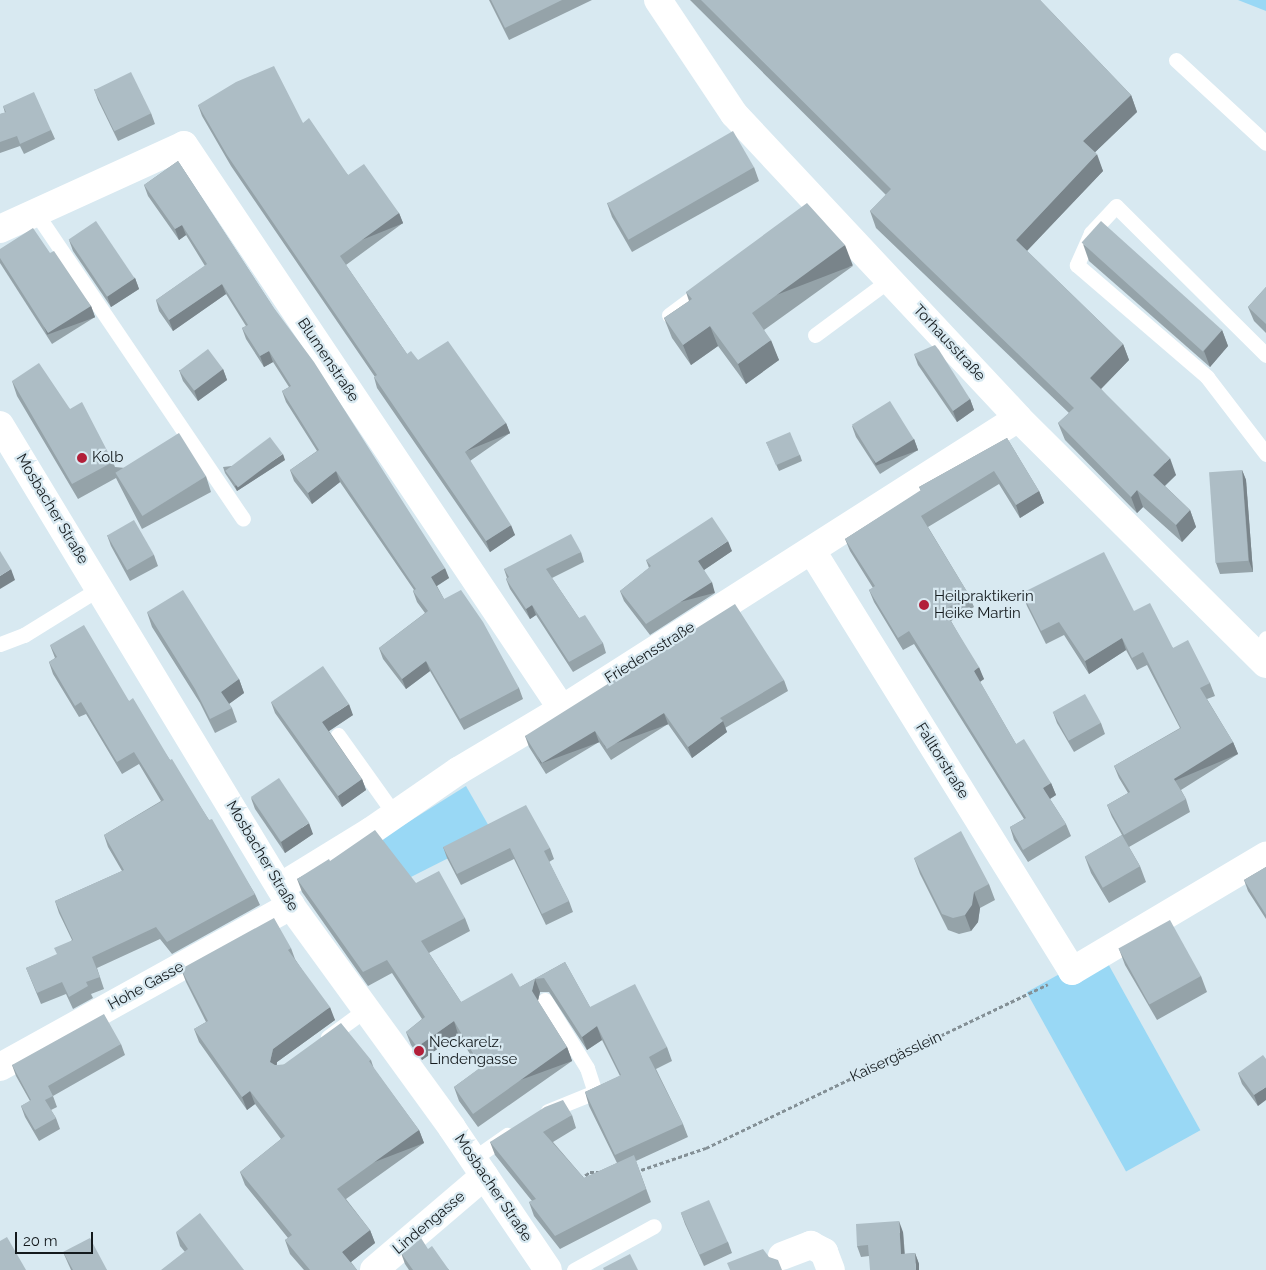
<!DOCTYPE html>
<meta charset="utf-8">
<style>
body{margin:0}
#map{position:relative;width:1266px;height:1270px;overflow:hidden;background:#d8e9f1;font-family:Raleway,sans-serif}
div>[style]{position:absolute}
.green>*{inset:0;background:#99d8f5;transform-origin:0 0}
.path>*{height:3px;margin-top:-1.5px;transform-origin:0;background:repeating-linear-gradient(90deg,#849096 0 4px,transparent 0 6.5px)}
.lane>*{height:15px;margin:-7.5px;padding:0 7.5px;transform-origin:7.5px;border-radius:7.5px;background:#fff}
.street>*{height:28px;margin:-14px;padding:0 14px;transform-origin:14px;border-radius:14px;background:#fff}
.secondary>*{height:28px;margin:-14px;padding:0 14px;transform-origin:14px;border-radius:14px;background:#fff}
.wall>*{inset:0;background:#95a3a9}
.shaded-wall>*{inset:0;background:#79848a;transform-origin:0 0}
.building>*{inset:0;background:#adbdc5;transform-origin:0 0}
.dots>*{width:14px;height:14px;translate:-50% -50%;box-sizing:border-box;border:2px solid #d8e9f1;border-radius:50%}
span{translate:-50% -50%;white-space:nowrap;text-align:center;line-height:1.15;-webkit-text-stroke:4.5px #d8e9f1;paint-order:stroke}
.street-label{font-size:15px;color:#141a1d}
.poi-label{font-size:15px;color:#141a1d}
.left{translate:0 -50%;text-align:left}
.scale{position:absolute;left:15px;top:1232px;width:78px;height:22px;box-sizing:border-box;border:2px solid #141a1d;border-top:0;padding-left:6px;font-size:15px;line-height:18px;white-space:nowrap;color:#141a1d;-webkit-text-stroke:4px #d8e9f1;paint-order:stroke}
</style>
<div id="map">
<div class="green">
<div style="clip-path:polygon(1238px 0,1266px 0,1266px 11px)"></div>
<div style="clip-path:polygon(466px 786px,494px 835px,407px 879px,378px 841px)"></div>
<div style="left:1101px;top:951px;width:205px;height:85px;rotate:61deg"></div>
</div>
<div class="path">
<div style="left:635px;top:1172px;width:75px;rotate:-18.7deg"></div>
<div style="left:706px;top:1148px;width:379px;rotate:-25.6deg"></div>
<div style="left:580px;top:1179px;width:12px;rotate:-35deg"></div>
<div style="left:590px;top:1172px;width:9px"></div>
</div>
<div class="lane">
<div style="left:1176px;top:60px;width:122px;rotate:42.7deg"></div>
<div style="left:36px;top:213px;width:369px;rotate:55.9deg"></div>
<div style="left:669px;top:315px;width:44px;rotate:-36.6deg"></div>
<div style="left:815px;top:335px;width:92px;rotate:-36.6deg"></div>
<div style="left:1266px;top:355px;width:211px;rotate:-135.2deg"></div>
<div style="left:1116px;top:206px;width:37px;rotate:133deg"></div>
<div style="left:1091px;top:233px;width:35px;rotate:114deg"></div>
<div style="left:1077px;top:265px;width:172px;rotate:40.7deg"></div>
<div style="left:1207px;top:377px;width:97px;rotate:52.5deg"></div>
<div style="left:0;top:644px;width:26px;rotate:-21deg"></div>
<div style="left:24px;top:635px;width:89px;rotate:-31.7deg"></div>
<div style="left:1262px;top:660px;width:22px;rotate:-80deg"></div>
<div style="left:338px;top:735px;width:98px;rotate:54.5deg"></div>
<div style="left:545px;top:1000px;width:80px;rotate:58.3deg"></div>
<div style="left:587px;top:1068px;width:25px;rotate:72deg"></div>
<div style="left:595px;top:1092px;width:51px;rotate:158deg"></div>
<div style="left:328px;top:1037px;width:46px;rotate:-36.1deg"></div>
<div style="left:473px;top:1159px;width:42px;rotate:-35.2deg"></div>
<div style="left:574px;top:1270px;width:91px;rotate:-28.8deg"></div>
</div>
<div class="street">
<div style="left:658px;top:0;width:137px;rotate:56.3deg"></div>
<div style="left:734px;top:114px;width:416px;rotate:46.9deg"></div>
<div style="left:1018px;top:418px;width:349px;rotate:44.8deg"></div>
<div style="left:0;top:229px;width:202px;rotate:-24.5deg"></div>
<div style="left:184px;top:145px;width:679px;rotate:56.17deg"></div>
<div style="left:812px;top:551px;width:494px;rotate:58.2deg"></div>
<div style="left:1072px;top:971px;width:226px;rotate:-30.7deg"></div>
<div style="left:280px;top:887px;width:107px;rotate:-31.6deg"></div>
<div style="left:371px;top:831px;width:106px;rotate:-34.6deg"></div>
<div style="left:458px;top:771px;width:121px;rotate:-30.8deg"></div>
<div style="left:562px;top:709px;width:541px;rotate:-32.54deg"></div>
<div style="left:0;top:1067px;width:333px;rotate:-29deg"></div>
<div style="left:782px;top:1256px;width:31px;rotate:-21deg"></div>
<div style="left:811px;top:1245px;width:15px;rotate:28deg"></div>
<div style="left:824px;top:1252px;width:19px;rotate:69deg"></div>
<div style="left:374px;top:1270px;width:145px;rotate:-40.5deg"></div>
</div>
<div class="secondary">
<div style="left:0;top:425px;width:562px;rotate:58.83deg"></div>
<div style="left:291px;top:906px;width:274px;rotate:54deg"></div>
<div style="left:452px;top:1128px;width:171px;rotate:55.9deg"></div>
</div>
<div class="wall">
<div style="clip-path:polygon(489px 0,592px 0,509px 40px)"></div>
<div style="clip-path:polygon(690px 0,1040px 0,1131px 95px,1137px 112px,1095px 152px,1103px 171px,1027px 251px,1123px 344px,1129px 360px,1101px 389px,1176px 475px,1165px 486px,1190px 510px,1196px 527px,1182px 542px,1143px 507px,1137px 513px,1065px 440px,1058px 423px,1069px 413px,876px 228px,870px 211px,886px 195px)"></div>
<div style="clip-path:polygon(94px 89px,151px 113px,155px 124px,118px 141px,98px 100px)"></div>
<div style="clip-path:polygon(198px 105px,303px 123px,348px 175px,399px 213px,403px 223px,346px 265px,407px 354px,418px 360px,506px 423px,510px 433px,470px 461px,515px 535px,490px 552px,377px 388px,374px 377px,375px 377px,231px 166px,202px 116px)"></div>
<div style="clip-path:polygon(3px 106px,51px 130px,55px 139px,24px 154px,20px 146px,0 153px,0 114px,5px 113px)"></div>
<div style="clip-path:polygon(178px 161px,449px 578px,437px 586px,444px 599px,519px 688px,523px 699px,464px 730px,430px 671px,406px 689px,383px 659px,379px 648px,425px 613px,417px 602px,413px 591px,414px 590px,340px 482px,312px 504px,294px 481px,290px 470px,317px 451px,286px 402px,282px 391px,289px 387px,273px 362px,264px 367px,246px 339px,242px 328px,246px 326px,226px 294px,173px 331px,159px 311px,156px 300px,205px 266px,186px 235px,179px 240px,148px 196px,144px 185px)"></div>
<div style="clip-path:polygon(754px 167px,759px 181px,632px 252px,612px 217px,607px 203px)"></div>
<div style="clip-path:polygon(69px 240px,135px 278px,139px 289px,111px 307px,73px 251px)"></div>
<div style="clip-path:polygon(1083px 244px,1222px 330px,1228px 346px,1210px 367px,1089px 261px)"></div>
<div style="clip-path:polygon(0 249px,50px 253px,91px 306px,95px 317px,52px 344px,0 263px)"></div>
<div style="clip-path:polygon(853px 266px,764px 330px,779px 360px,746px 384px,718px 346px,691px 365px,672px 338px,664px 318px,689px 301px,686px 292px)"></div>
<div style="clip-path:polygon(1266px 287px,1266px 333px,1254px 321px,1248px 307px)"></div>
<div style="clip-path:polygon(914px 354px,970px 399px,974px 410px,957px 422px,918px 365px)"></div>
<div style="clip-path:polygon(223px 369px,227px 380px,198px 401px,183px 381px,179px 370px)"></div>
<div style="clip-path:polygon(12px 381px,70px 409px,113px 462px,115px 467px,206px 476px,211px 492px,142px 529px,119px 484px,116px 478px,78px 499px,17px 396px)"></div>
<div style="clip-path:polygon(852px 426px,914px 439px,918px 450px,880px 474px,856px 437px)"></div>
<div style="clip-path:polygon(1007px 438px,1039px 491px,1044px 503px,1020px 518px,999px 484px,928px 527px,969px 595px,974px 607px,951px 621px,984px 679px,980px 682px,1016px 744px,1051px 783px,1056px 795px,1050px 799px,1066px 824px,1071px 836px,1028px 862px,1014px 840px,1010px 827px,1024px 819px,914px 644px,903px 650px,874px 602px,869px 590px,873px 588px,850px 551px,845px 539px,921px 491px,919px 487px)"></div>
<div style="clip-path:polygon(766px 442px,800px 455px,802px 461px,779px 471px)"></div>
<div style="clip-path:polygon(285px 460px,237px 491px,225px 473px,223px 467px)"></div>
<div style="clip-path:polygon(1242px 470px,1246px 480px,1253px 572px,1220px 574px,1216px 563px)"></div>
<div style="clip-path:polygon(107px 535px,154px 555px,158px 566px,130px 581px,111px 546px)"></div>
<div style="clip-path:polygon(732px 551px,704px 570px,715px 593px,650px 635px,624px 601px,620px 591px,649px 568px,646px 560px)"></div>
<div style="clip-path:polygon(581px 552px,584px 562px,552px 578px,579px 618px,603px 643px,606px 653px,573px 672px,536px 615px,530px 619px,510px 589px,506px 579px,507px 578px,504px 569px)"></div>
<div style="clip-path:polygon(1022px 593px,1134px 611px,1210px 683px,1215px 696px,1207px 699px,1233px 742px,1238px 754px,1181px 790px,1186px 799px,1190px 812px,1129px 847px,1140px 866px,1146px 882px,1109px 903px,1091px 873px,1085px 857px,1122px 835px,1112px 817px,1107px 805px,1128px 793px,1119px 778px,1114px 766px,1180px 728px,1147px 665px,1137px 670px,1126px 650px,1089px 674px,1064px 635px,1046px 644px,1027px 606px)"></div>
<div style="clip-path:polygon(147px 612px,239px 679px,244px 693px,229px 704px,232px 708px,237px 722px,215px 733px,200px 703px,152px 627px)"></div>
<div style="clip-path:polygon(50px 645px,129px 701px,170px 760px,209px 820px,255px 894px,260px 905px,172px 954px,160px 939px,97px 968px,104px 989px,91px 994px,93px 998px,73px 1009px,66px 994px,41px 1004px,26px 968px,57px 955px,72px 940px,59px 913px,55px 901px,122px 871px,108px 847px,104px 835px,161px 801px,139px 764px,122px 774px,86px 714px,79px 717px,53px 674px,49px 662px,55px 658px)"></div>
<div style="clip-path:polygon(784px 680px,788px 691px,725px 728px,727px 732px,692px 758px,668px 724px,611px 760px,599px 742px,546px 774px,529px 747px,525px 736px)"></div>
<div style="clip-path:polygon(271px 702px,353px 715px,329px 731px,362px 779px,366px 790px,342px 807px,275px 713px)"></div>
<div style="clip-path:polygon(1053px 712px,1101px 723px,1105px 734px,1074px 752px,1057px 723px)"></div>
<div style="clip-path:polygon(251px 798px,313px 834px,285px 853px,255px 809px)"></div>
<div style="clip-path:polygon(443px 847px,550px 848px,554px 859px,549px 862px,569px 901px,573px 912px,546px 925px,514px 859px,461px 885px,447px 858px)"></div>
<div style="clip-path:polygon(914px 858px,989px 884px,995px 900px,980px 908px,978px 922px,971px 931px,959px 934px,948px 930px,920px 874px)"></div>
<div style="clip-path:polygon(330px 861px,416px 883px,465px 918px,470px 931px,429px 953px,461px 1002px,520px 987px,565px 962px,590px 1007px,667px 1047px,672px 1061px,656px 1069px,683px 1124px,688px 1137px,636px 1161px,651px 1202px,560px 1249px,534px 1216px,529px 1202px,532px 1201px,495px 1155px,490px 1142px,572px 1115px,576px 1128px,553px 1142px,584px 1178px,617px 1163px,589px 1106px,585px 1092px,620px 1076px,602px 1040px,587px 1050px,549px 992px,540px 992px,538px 1001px,567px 1047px,572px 1061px,478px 1127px,459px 1101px,454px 1087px,479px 1069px,458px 1034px,422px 1060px,411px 1045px,406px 1032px,422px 1019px,392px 973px,368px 986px,302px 892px,297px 879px)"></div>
<div style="clip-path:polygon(1266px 867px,1266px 919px,1248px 891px,1244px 880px)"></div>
<div style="clip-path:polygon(291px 948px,295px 959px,335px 1020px,277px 1062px,277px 1065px,371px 1060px,374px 1069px,419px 1130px,424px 1143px,346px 1199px,370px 1230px,375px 1243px,351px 1262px,357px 1270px,304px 1270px,290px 1254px,285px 1240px,288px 1238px,245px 1185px,240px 1172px,281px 1139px,255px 1104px,247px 1110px,199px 1042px,194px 1029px,206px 1022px,186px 982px,181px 969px)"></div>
<div style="clip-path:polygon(1119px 949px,1201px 976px,1207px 992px,1157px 1020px,1125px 965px)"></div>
<div style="clip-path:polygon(121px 1044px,125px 1055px,53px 1096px,57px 1107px,51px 1110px,56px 1118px,60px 1129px,39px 1141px,25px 1117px,21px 1106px,30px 1101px,16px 1076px,12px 1065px)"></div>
<div style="clip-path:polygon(1266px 1059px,1258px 1106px,1242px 1084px,1238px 1073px)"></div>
<div style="clip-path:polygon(681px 1213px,728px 1242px,732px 1253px,704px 1266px,685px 1224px)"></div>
<div style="clip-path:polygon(176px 1232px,244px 1270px,185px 1252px,180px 1246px)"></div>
<div style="clip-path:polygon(903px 1232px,905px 1254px,915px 1253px,919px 1264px,869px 1256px,861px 1257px,857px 1246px)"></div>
<div style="clip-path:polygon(428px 1249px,449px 1270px,409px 1270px,405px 1264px,401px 1253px)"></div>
<div style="clip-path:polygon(63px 1252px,107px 1270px,71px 1270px)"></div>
</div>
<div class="shaded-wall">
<div style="clip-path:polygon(1131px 95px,1137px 112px,1089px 158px,1083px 141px)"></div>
<div style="clip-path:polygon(1097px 154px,1103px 171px,1022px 256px,1016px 240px)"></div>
<div style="left:399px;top:213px;width:11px;height:73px;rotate:68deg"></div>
<div style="clip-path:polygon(182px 225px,186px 235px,179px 240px,175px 229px)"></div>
<div style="left:845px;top:245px;width:22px;height:115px;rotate:69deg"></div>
<div style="clip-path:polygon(135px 278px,139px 289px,111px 307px,107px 296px)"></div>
<div style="clip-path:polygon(222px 284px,226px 294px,173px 331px,169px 320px)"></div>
<div style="left:91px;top:306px;width:12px;height:51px;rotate:70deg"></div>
<div style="clip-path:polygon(710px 326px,718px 346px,691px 365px,683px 345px)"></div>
<div style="clip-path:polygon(1222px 330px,1228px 346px,1210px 367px,1204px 351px)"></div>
<div style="clip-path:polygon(771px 340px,779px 360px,746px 384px,738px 364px)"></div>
<div style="clip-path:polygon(1123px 344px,1129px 360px,1096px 394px,1090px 378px)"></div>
<div style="clip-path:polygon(269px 351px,273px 362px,264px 367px,260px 356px)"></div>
<div style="clip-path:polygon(223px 369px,227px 380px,198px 401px,194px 390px)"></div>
<div style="clip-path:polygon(970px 399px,974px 410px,957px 422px,953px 411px)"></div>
<div style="left:506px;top:423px;width:11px;height:50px;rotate:68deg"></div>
<div style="left:914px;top:439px;width:12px;height:45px;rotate:70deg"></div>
<div style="clip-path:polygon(283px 454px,285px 460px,237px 491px,235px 486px)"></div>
<div style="clip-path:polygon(1170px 458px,1176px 475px,1159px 491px,1153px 475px)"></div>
<div style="clip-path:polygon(1242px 470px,1246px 480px,1253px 572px,1249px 561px)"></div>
<div style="clip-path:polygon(336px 471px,340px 482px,312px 504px,308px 493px)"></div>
<div style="clip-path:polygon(1137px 490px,1143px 507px,1137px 513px,1131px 497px)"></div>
<div style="clip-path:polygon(1039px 491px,1044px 503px,1020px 518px,1016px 505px)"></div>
<div style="clip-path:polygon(1190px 510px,1196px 527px,1182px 542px,1176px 525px)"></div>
<div style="clip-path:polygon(511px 525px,515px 535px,490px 552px,486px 541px)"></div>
<div style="clip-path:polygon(728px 541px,732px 551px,701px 572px,698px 561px)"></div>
<div style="clip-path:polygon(445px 568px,449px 578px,435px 587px,431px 577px)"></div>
<div style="clip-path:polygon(11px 569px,15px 580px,0 589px,0 576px)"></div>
<div style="left:712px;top:582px;width:11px;height:78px;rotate:75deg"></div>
<div style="clip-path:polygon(532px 605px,536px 615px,530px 619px,526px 609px)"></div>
<div style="clip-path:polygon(1122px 638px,1126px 650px,1089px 674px,1085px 661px)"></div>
<div style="clip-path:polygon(426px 661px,430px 671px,406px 689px,402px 679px)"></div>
<div style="clip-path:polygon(979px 667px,984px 679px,978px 683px,974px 671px)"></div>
<div style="clip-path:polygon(239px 679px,244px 693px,226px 706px,221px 692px)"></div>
<div style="clip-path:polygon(349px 704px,353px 715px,326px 733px,322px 722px)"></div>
<div style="left:664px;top:713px;width:12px;height:67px;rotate:70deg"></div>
<div style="clip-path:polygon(723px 721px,727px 732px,692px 758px,688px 747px)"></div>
<div style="left:595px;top:731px;width:12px;height:62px;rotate:70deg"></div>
<div style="left:1233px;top:742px;width:13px;height:70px;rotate:67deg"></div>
<div style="clip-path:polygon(362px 779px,366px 790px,342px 807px,338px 796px)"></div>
<div style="clip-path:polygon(1051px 783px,1056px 795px,1048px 800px,1043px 788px)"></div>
<div style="clip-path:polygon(309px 823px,313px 834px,285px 853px,281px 842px)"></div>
<div style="clip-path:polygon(974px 892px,980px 908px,978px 922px,971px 931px,965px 915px)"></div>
<div style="clip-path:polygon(535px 979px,540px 992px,537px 1004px,532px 991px)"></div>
<div style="clip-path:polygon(330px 1007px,335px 1020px,277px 1062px,275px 1075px,270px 1062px,273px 1049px)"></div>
<div style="clip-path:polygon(454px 1021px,458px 1034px,422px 1060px,417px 1047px)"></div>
<div style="clip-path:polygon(597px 1026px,602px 1040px,587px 1050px,582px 1037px)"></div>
<div style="left:567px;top:1047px;width:15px;height:115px;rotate:70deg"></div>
<div style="clip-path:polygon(1266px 1087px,1266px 1100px,1258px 1106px,1254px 1095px)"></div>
<div style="clip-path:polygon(250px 1091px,255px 1104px,247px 1110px,242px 1097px)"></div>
<div style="left:419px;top:1130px;width:14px;height:101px;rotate:69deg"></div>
<div style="clip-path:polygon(899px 1221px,903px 1232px,905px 1265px,901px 1254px)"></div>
<div style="clip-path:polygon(370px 1230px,375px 1243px,347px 1265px,342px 1252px)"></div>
<div style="clip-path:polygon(915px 1253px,919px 1264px,919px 1270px,916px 1270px)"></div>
</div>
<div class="building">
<div style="clip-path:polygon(491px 0,562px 0,505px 28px)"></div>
<div style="clip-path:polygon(701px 0,1040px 0,1131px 95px,1083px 141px,1097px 154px,1016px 240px,1123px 344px,1090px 378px,1170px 458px,1153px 475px,1190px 510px,1176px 525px,1137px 490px,1131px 497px,1058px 423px,1074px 408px,870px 211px,891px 189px)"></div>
<div style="clip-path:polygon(274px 66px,303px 123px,309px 118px,348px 175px,364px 164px,399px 213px,340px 256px,407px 354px,411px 351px,418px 360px,448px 341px,506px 423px,465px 452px,511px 525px,486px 541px,374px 377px,377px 375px,227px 155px,198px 105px,236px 82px)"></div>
<div style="left:131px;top:72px;width:46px;height:41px;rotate:64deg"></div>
<div style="clip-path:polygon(34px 92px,51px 130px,20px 144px,17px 136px,0 142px,0 114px,6px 112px,3px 106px)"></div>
<div style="left:733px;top:131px;width:42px;height:145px;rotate:60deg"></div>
<div style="clip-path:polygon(178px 161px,274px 308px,314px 362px,445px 568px,431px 577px,444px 599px,461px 590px,483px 622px,519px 688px,460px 719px,426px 661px,402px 679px,379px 648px,428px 611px,413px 591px,416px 589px,336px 471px,308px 493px,290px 470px,319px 450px,282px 391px,291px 386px,269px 351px,260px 356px,242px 328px,248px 325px,222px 284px,169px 320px,156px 300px,207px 264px,182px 225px,175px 229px,144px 185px)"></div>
<div style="clip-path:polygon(807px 203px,845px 245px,752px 313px,771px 340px,738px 364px,710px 326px,683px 345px,664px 318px,692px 299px,686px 292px)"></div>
<div style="left:96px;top:221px;width:69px;height:33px;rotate:56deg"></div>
<div style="left:1101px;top:221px;width:163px;height:29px;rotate:42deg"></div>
<div style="clip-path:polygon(33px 228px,50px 253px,54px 251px,91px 306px,48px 333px,0 258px,0 249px)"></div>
<div style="clip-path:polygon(1266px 287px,1266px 324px,1248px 307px)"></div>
<div style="clip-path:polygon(935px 345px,939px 350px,970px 399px,953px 411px,914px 354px)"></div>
<div style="left:208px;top:349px;width:25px;height:36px;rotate:53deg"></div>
<div style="clip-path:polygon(39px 363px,70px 409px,82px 402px,113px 462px,72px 484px,12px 381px)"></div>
<div style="left:890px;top:401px;width:45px;height:45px;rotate:58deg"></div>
<div style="left:790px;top:432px;width:25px;height:26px;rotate:67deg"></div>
<div style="left:179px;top:433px;width:51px;height:75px;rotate:58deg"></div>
<div style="left:270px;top:437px;width:21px;height:56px;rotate:53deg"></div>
<div style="clip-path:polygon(1007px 438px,1039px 491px,1016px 505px,994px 471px,921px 516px,969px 595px,944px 610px,979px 667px,974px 671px,1016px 744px,1024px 739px,1051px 783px,1043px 788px,1066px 824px,1023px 850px,1010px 827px,1026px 818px,909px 631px,898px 638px,869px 590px,875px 586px,845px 539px,921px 490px,919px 487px)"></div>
<div style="left:1242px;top:470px;width:91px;height:33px;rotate:86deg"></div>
<div style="clip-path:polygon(712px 517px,728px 541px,698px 561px,712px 582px,646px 624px,620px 591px,651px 566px,646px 560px)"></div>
<div style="left:134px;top:520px;width:40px;height:31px;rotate:60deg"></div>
<div style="clip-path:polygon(571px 534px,581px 552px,546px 569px,579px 618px,585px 615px,603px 643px,569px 662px,532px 605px,526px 609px,506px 579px,509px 577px,504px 569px)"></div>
<div style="clip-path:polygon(0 551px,11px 569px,0 576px)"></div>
<div style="clip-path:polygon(1104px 552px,1134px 611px,1150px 603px,1173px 648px,1188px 640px,1210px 683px,1200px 688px,1233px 742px,1174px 779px,1186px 799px,1124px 835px,1107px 805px,1130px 792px,1114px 766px,1181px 728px,1143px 652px,1132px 658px,1122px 638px,1085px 661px,1059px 622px,1041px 631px,1022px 593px)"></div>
<div style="clip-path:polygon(183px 590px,239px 679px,221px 692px,232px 708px,210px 719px,195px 689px,147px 612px)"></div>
<div style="clip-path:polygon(735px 604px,784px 680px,720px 718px,723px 721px,688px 747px,664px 713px,607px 749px,595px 731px,542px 763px,525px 736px)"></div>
<div style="clip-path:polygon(84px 625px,129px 701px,133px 698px,170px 760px,172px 759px,209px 820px,212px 819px,255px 894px,167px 942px,156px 927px,92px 957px,100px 977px,86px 982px,88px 986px,69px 997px,62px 982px,37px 993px,26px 968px,57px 954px,54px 948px,73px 940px,55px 901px,124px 870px,104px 835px,164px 800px,134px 752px,117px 762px,81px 702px,75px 706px,49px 662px,57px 657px,50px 645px)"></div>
<div style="clip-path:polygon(323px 666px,349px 704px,322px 722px,362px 779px,338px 796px,271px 702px)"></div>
<div style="left:1085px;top:694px;width:33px;height:37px;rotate:61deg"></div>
<div style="left:279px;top:778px;width:54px;height:34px;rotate:56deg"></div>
<div style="clip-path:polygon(526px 805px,550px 848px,544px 851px,569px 901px,542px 914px,510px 848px,457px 874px,443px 847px)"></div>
<div style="clip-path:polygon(375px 830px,416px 883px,439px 871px,465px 918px,421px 941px,461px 1002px,512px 973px,520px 987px,565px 962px,590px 1007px,635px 984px,667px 1047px,649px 1057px,683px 1124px,615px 1155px,585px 1092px,621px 1075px,597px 1026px,582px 1037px,544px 978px,535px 979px,532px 991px,567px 1047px,473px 1114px,454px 1087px,481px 1067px,454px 1021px,417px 1047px,406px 1032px,425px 1017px,387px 960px,363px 972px,297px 879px,329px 859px,330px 861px)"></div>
<div style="clip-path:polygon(961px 831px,989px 884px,974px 892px,972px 905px,965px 915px,953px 918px,942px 914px,914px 858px)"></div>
<div style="left:1122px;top:835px;width:36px;height:43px;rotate:60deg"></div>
<div style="clip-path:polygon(1266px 867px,1266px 915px,1244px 880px)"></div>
<div style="clip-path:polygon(274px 918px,291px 948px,288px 950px,330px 1007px,273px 1049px,270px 1062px,275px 1065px,283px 1065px,341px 1023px,371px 1060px,369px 1061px,419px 1130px,337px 1189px,370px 1230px,342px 1252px,357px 1270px,310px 1270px,285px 1240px,292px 1235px,240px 1172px,285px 1136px,250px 1091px,242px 1097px,194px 1029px,208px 1021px,181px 969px)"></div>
<div style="left:1170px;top:920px;width:64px;height:59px;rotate:61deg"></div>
<div style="clip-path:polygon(104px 1014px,121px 1044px,48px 1086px,53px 1096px,45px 1100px,56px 1118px,35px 1130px,21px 1106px,31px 1100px,12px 1065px)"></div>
<div style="clip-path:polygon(1263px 1055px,1266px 1059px,1266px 1087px,1254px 1095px,1238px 1073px)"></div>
<div style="clip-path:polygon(563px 1100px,572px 1115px,543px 1132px,584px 1178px,634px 1155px,646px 1189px,555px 1236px,529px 1202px,536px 1199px,490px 1142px,545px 1107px)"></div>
<div style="left:709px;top:1200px;width:46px;height:31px;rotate:66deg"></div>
<div style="clip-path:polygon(200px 1213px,244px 1270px,161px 1270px,188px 1249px,176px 1232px)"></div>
<div style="clip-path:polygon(899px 1221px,901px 1254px,915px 1253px,916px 1270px,870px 1270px,868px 1245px,857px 1246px,856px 1224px)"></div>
<div style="clip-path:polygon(7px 1237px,26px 1270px,0 1270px,0 1241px)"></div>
<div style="clip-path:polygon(90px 1238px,107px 1270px,73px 1270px,63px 1252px)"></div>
<div style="clip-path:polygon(421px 1238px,428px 1249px,432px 1246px,449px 1270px,413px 1270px,401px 1253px)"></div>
<div style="clip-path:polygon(763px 1249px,769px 1257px,778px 1260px,782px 1270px,730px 1270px,727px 1263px)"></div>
<div style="clip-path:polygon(630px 1254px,638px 1270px,604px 1270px,603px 1268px)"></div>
</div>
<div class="dots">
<div style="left:82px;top:458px;background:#b21f39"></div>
<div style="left:924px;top:605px;background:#b21f39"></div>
<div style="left:419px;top:1051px;background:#b21f39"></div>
</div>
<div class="street-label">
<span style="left:949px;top:343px;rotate:47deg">Torhausstraße</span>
<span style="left:328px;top:360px;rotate:56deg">Blumenstraße</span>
<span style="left:52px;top:509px;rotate:59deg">Mosbacher Straße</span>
<span style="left:650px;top:653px;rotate:-32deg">Friedensstraße</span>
<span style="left:942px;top:761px;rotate:58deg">Falltorstraße</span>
<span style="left:262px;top:856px;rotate:59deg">Mosbacher Straße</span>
<span style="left:146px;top:986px;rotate:-29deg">Hohe Gasse</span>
<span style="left:896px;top:1057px;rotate:-25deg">Kaisergässlein</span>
<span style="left:493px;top:1188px;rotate:56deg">Mosbacher Straße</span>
<span style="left:429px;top:1223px;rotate:-40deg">Lindengasse</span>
</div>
<div class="poi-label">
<span class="left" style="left:92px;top:458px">Kolb</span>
<span class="left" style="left:934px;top:605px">Heilpraktikerin<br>Heike Martin</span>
<span class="left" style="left:429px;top:1051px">Neckarelz,<br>Lindengasse</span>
</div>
<div class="scale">20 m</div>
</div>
